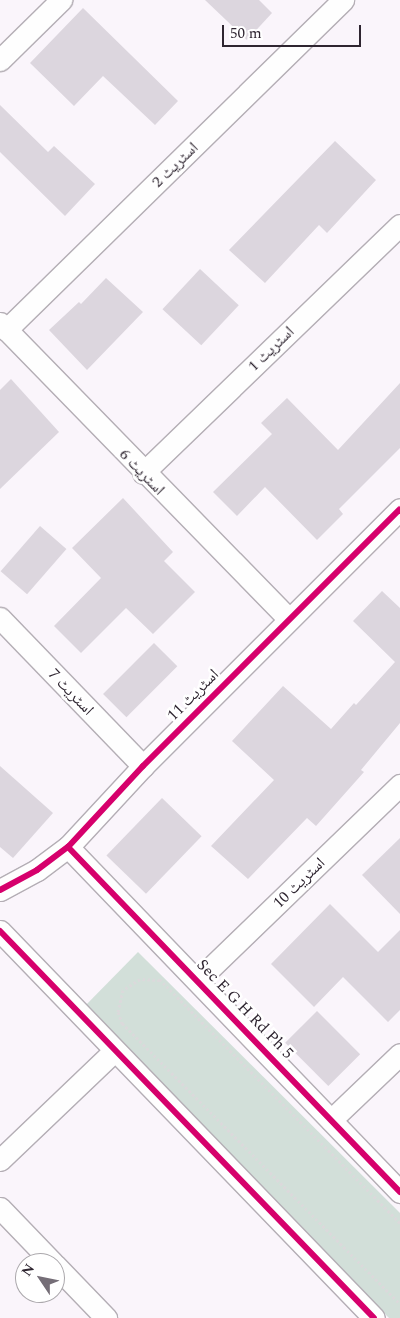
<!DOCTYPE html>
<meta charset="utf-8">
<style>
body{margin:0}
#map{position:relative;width:400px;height:1318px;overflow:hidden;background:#faf5fb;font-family:Spectral,"Noto Naskh Arabic",serif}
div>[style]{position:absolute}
.green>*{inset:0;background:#d2dfd9}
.building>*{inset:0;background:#dcd6de;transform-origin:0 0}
.path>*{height:3px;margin-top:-1.5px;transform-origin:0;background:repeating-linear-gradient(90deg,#dbd9db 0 2.5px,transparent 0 5px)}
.roads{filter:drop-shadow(1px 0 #b4aeb5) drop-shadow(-1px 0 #b4aeb5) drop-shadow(0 1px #b4aeb5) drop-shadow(0 -1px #b4aeb5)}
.minor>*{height:21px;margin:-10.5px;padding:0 10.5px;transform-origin:10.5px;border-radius:10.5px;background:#fefefe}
.cycleway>*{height:6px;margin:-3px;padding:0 3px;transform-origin:3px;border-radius:3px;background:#d6006c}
span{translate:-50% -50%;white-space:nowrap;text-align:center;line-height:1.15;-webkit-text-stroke:5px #fff;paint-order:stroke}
.street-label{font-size:16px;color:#2e2530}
.north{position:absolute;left:15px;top:1253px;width:50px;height:50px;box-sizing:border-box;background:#fff;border:1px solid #aba8ac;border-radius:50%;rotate:304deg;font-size:14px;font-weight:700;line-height:20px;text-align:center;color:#2e2530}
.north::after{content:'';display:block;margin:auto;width:18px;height:22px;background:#756e77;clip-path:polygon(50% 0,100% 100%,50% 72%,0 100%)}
.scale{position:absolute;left:222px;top:25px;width:139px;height:22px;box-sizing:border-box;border:2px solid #2e2530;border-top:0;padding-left:6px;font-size:15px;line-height:18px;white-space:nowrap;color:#2e2530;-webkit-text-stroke:4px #fff;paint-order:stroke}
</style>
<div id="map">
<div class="green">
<div style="clip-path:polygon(138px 952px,400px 1213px,400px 1318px,389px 1318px,81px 1010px)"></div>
</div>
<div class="building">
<div style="clip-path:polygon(205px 0,259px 0,272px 13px,247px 40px)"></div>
<div style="clip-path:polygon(83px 8px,178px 101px,155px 125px,103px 76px,74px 106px,30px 63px)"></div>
<div style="clip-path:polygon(0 105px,48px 152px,54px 146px,95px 184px,65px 216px,0 152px)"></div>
<div style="clip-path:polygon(335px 141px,376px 180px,327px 233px,319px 225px,265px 283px,229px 250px)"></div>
<div style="left:200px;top:269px;width:53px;height:55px;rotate:43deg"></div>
<div style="clip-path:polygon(106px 278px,143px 312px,87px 370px,49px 330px,79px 302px,81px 304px)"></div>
<div style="clip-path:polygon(11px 379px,59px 432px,0 489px,0 390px)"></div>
<div style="clip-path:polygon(400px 383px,400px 448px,339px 509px,343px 514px,317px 540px,265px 487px,237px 516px,213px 492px,272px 434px,261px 423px,287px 398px,338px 450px)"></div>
<div style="clip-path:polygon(123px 498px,173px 552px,164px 561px,195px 592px,153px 634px,126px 608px,81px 653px,54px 626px,101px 578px,72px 548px)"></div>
<div style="left:40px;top:526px;width:35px;height:60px;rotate:41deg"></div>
<div style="clip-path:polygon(382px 591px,400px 608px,400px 723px,361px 770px,364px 772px,316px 826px,307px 818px,248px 879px,211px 846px,274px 780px,232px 741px,283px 686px,331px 729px,354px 703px,356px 705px,395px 662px,353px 621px)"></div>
<div style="left:154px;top:643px;width:33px;height:72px;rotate:45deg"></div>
<div style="clip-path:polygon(0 766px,53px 813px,13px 858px,0 847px)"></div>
<div style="left:162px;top:798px;width:55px;height:80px;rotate:44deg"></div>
<div style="clip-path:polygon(400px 838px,400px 914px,362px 875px)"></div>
<div style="clip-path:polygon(330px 904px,378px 952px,400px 930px,400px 1010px,388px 1022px,343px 977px,314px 1007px,271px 964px)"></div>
<div style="left:317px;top:1011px;width:61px;height:45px;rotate:45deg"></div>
</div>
<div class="path">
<div style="left:400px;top:1223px;width:342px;rotate:-134.6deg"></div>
<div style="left:160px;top:980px;width:20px;rotate:-177deg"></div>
<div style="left:140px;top:979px;width:20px;rotate:147deg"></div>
<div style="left:123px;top:990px;width:23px;rotate:103deg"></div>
<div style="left:118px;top:1012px;width:12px;rotate:70deg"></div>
<div style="left:122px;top:1023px;width:395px;rotate:45.3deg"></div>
</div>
<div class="roads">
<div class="minor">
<div style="left:0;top:60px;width:86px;rotate:-44.5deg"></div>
<div style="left:0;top:323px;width:412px;rotate:45.7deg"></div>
<div style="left:6px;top:330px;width:472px;rotate:-44.4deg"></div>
<div style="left:143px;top:473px;width:357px;rotate:-44deg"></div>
<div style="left:0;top:618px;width:206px;rotate:46deg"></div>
<div style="left:68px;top:847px;width:479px;rotate:46.1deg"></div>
<div style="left:0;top:890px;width:42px;rotate:-28.4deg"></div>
<div style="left:37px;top:870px;width:39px;rotate:-37deg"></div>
<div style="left:68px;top:847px;width:110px;rotate:-47.2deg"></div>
<div style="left:143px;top:766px;width:363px;rotate:-45deg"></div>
<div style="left:0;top:931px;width:538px;rotate:45.98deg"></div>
<div style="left:198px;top:980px;width:281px;rotate:-44deg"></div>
<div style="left:331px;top:1120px;width:95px;rotate:-43.7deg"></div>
<div style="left:0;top:1160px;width:158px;rotate:-43.7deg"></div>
<div style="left:0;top:1208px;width:76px;rotate:46.1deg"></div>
<div style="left:55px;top:1265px;width:74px;rotate:46.1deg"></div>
</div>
</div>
<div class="cycleway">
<div style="left:68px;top:847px;width:479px;rotate:46.1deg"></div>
<div style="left:0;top:890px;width:42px;rotate:-28.4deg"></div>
<div style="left:37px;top:870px;width:39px;rotate:-37deg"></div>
<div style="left:68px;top:847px;width:110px;rotate:-47.2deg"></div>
<div style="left:143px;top:766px;width:363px;rotate:-45deg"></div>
<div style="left:0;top:931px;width:538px;rotate:45.98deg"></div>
</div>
<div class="street-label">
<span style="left:175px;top:165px;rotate:-44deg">اسٹریٹ 2</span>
<span style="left:271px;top:349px;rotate:-44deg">اسٹریٹ 1</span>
<span style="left:142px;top:472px;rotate:46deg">اسٹریٹ 6</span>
<span style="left:71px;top:692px;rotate:46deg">اسٹریٹ 7</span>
<span style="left:193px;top:695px;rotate:-45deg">اسٹریٹ 11</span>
<span style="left:299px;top:883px;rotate:-44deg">اسٹریٹ 10</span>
<span style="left:245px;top:1009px;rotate:46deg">Sec E G H Rd Ph 5</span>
</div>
<div class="north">N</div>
<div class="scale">50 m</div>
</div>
